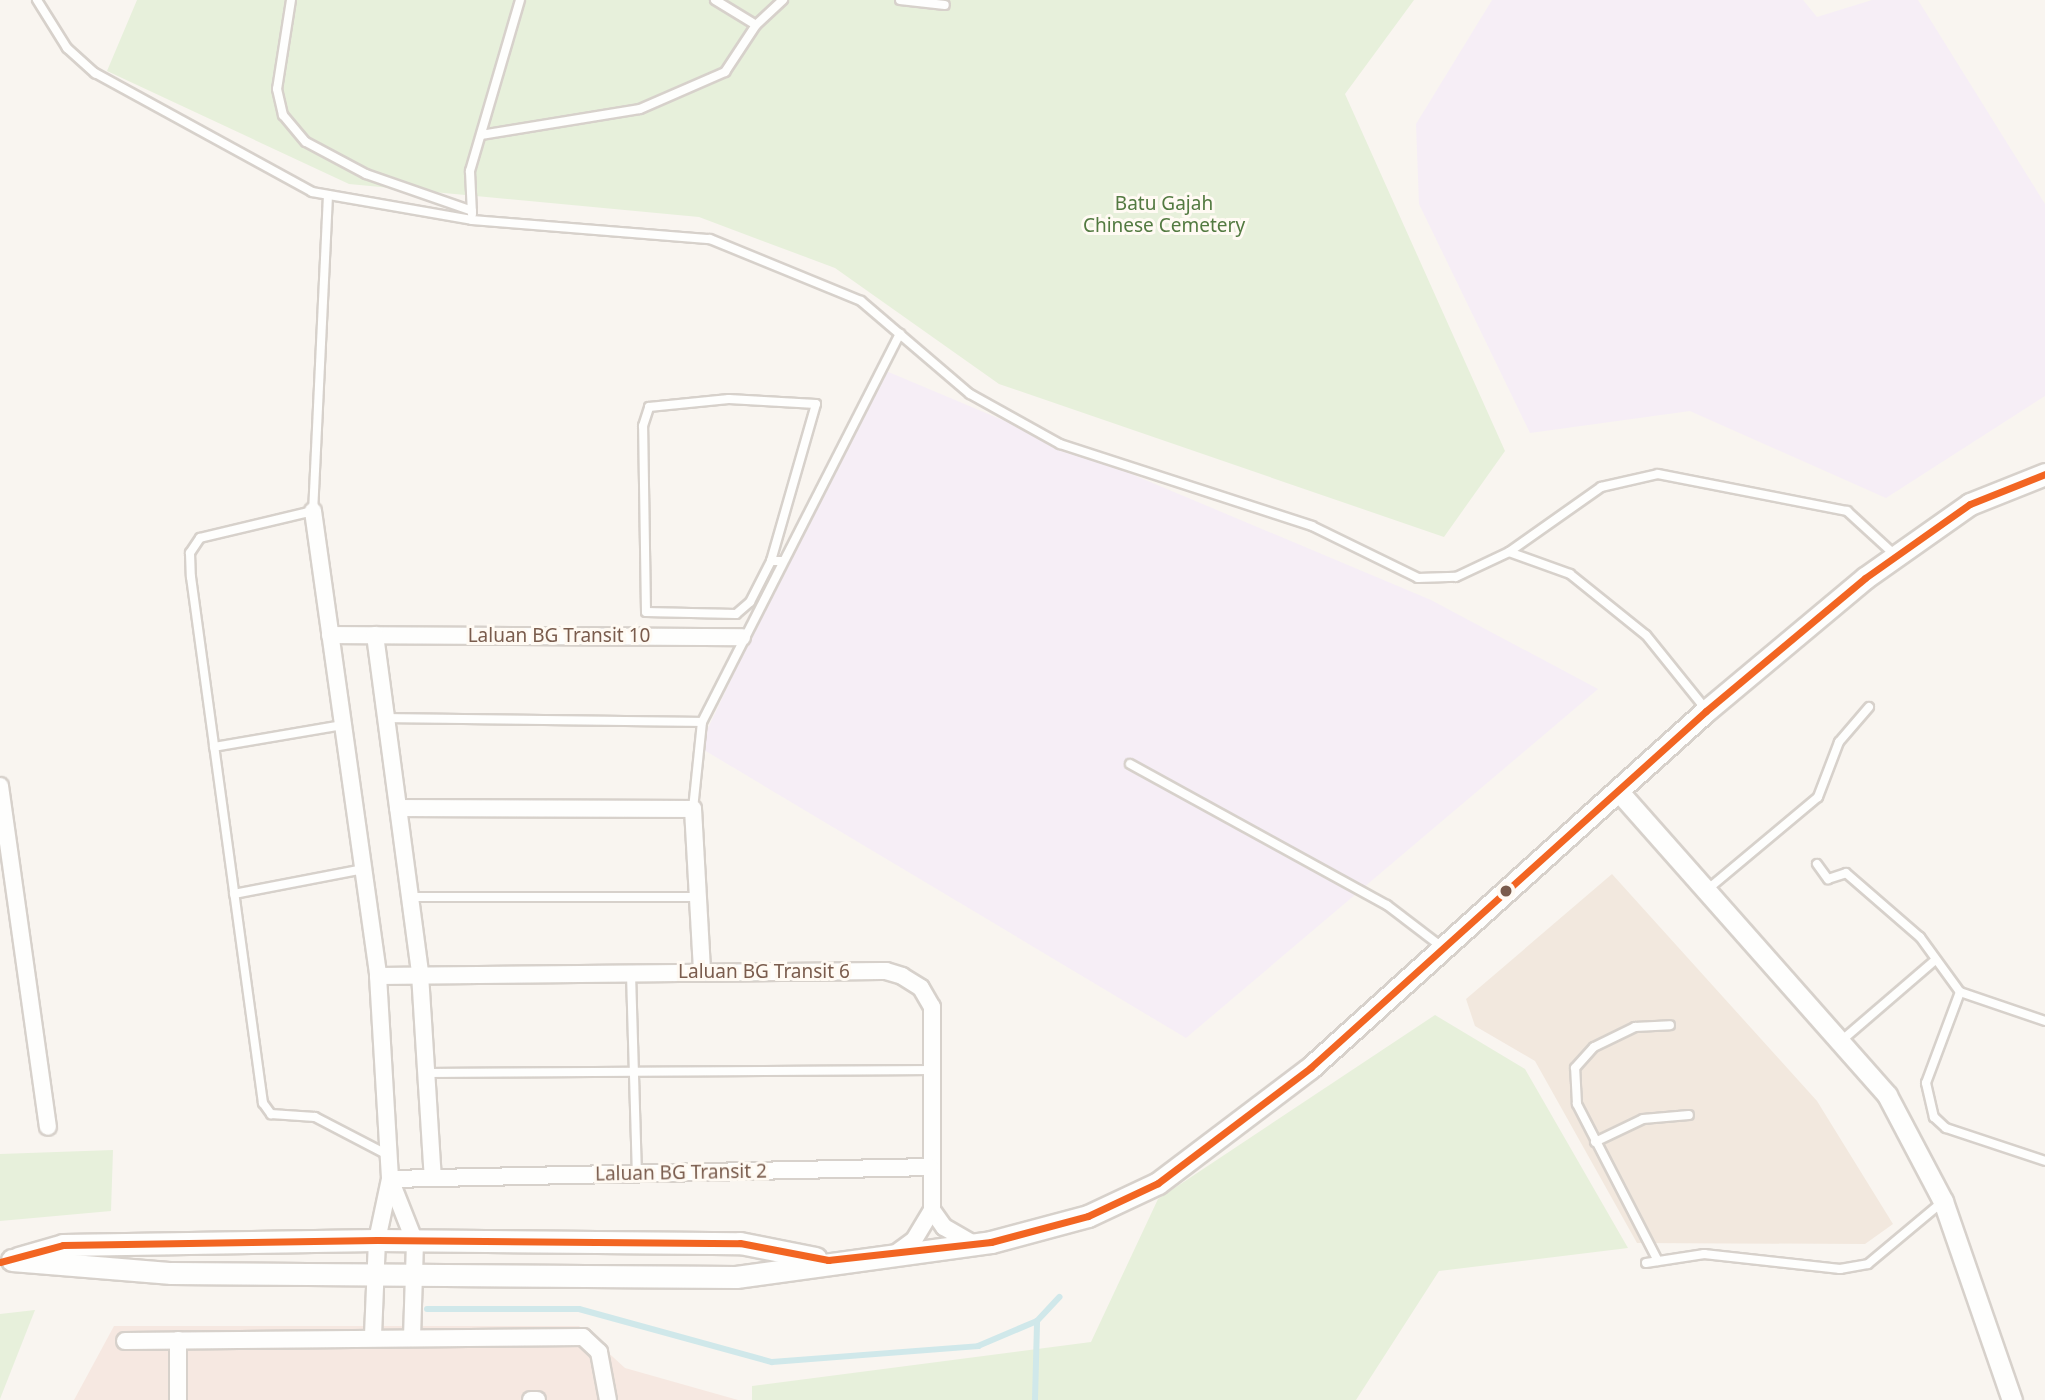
<!DOCTYPE html>
<style>
body{margin:0}
#map{position:relative;width:2045px;height:1400px;overflow:hidden;background:#f9f5f0;font-family:"Noto Sans",sans-serif}
div>[style]{position:absolute}
.residential>*{inset:0;background:#f2e8de}
.commercial>*{inset:0;background:#f6e8e1}
.education>*{inset:0;background:#f6eef6}
.green>*{inset:0;background:#e7f0db}
.stream>*{height:6px;margin:-3px;padding:0 3px;transform-origin:3px;border-radius:3px;background:#d0e8ea}
.roads{filter:drop-shadow(2px 0 #d7d1cb) drop-shadow(-2px 0 #d7d1cb) drop-shadow(0 2px #d7d1cb) drop-shadow(0 -2px #d7d1cb)}
.service>*{height:8px;margin:-4px;padding:0 4px;transform-origin:4px;border-radius:4px;background:#fefefd}
.minor>*{height:16px;margin:-8px;padding:0 8px;transform-origin:8px;border-radius:8px;background:#fefefd}
.tertiary>*{height:19px;margin:-9.5px;padding:0 9.5px;transform-origin:9.5px;border-radius:9.5px;background:#fefefd}
.secondary>*{height:21px;margin:-10.5px;padding:0 10.5px;transform-origin:10.5px;border-radius:10.5px;background:#fefefd}
.bus-1>*{height:7px;margin:-3.5px;padding:0 3.5px;transform-origin:3.5px;border-radius:3.5px;background:#f26522}
.dots>*{width:19px;height:19px;translate:-50% -50%;box-sizing:border-box;border:4px solid #fffaf3;border-radius:50%}
span{translate:-50% -50%;white-space:nowrap;text-align:center;line-height:1.15;-webkit-text-stroke:6px #fffaf3;paint-order:stroke}
.park-label{font-size:19px;color:#537a41}
.street-label{font-size:19px;color:#7a5c4d}
</style>
<div id="map">
<div class="residential">
<div style="clip-path:polygon(1612px 874px,1817px 1101px,1893px 1224px,1865px 1244px,1637px 1243px,1535px 1061px,1475px 1026px,1466px 999px)"></div>
</div>
<div class="commercial">
<div style="clip-path:polygon(114px 1326px,579px 1326px,625px 1368px,738px 1400px,74px 1400px)"></div>
</div>
<div class="education">
<div style="clip-path:polygon(1492px 0,1803px 0,1817px 17px,1872px 0,1918px 0,2045px 204px,2045px 396px,1886px 498px,1690px 411px,1530px 433px,1419px 204px,1416px 124px)"></div>
<div style="clip-path:polygon(879px 368px,1431px 600px,1598px 689px,1186px 1038px,699px 747px)"></div>
</div>
<div class="green">
<div style="clip-path:polygon(137px 0,1414px 0,1345px 94px,1505px 451px,1444px 537px,999px 384px,835px 268px,699px 217px,349px 184px,107px 71px)"></div>
<div style="clip-path:polygon(1435px 1015px,1525px 1069px,1628px 1248px,1439px 1271px,1356px 1400px,752px 1400px,752px 1386px,1091px 1342px,1158px 1199px)"></div>
<div style="clip-path:polygon(113px 1150px,111px 1211px,0 1221px,0 1154px)"></div>
<div style="clip-path:polygon(35px 1310px,0 1399px,0 1314px)"></div>
</div>
<div class="stream">
<div style="left:427px;top:1309px;width:152px"></div>
<div style="left:579px;top:1309px;width:200px;rotate:15.4deg"></div>
<div style="left:772px;top:1362px;width:207px;rotate:-4.4deg"></div>
<div style="left:978px;top:1346px;width:64px;rotate:-23deg"></div>
<div style="left:1035px;top:1400px;width:79px;rotate:-88.5deg"></div>
<div style="left:1037px;top:1321px;width:33px;rotate:-47deg"></div>
</div>
<div class="roads">
<div class="service">
<div style="left:37px;top:0;width:57px;rotate:58deg"></div>
<div style="left:67px;top:48px;width:38px;rotate:42deg"></div>
<div style="left:95px;top:73px;width:247px;rotate:28.7deg"></div>
<div style="left:312px;top:192px;width:162px;rotate:9.9deg"></div>
<div style="left:472px;top:220px;width:239px;rotate:4.6deg"></div>
<div style="left:710px;top:239px;width:163px;rotate:22.3deg"></div>
<div style="left:861px;top:301px;width:143px;rotate:40.5deg"></div>
<div style="left:970px;top:394px;width:103px;rotate:29.1deg"></div>
<div style="left:1060px;top:444px;width:265px;rotate:18deg"></div>
<div style="left:1312px;top:526px;width:118px;rotate:26.1deg"></div>
<div style="left:1418px;top:578px;width:38px;rotate:-2deg"></div>
<div style="left:1456px;top:577px;width:59px;rotate:-25.3deg"></div>
<div style="left:1509px;top:552px;width:65px;rotate:19.8deg"></div>
<div style="left:1570px;top:574px;width:97px;rotate:38.8deg"></div>
<div style="left:1646px;top:635px;width:94px;rotate:51.1deg"></div>
<div style="left:291px;top:0;width:90px;rotate:98.9deg"></div>
<div style="left:277px;top:89px;width:27px;rotate:77deg"></div>
<div style="left:283px;top:115px;width:35px;rotate:50deg"></div>
<div style="left:306px;top:142px;width:68px;rotate:28.1deg"></div>
<div style="left:366px;top:174px;width:112px;rotate:19.2deg"></div>
<div style="left:900px;top:0;width:45px;rotate:6.3deg"></div>
<div style="left:756px;top:25px;width:37px;rotate:-43deg"></div>
<div style="left:481px;top:135px;width:161px;rotate:-9.3deg"></div>
<div style="left:640px;top:109px;width:93px;rotate:-23.5deg"></div>
<div style="left:725px;top:72px;width:56px;rotate:-56.6deg"></div>
<div style="left:756px;top:25px;width:48px;rotate:-148.6deg"></div>
<div style="left:328px;top:195px;width:316px;rotate:92.7deg"></div>
<div style="left:313px;top:511px;width:116px;rotate:166.6deg"></div>
<div style="left:200px;top:538px;width:18px;rotate:124deg"></div>
<div style="left:190px;top:553px;width:24px;rotate:88deg"></div>
<div style="left:191px;top:577px;width:531px;rotate:82.21deg"></div>
<div style="left:263px;top:1103px;width:14px;rotate:54deg"></div>
<div style="left:271px;top:1114px;width:44px;rotate:3.9deg"></div>
<div style="left:315px;top:1117px;width:82px;rotate:27.5deg"></div>
<div style="left:472px;top:214px;width:43px;rotate:-92.7deg"></div>
<div style="left:470px;top:171px;width:178px;rotate:-73.7deg"></div>
<div style="left:1509px;top:552px;width:113px;rotate:-35.2deg"></div>
<div style="left:1601px;top:487px;width:58px;rotate:-12.8deg"></div>
<div style="left:1658px;top:474px;width:193px;rotate:11.1deg"></div>
<div style="left:1847px;top:511px;width:65px;rotate:42.5deg"></div>
<div style="left:771px;top:561px;width:46px;rotate:117.1deg"></div>
<div style="left:750px;top:602px;width:18px;rotate:139deg"></div>
<div style="left:736px;top:614px;width:90px;rotate:-178.7deg"></div>
<div style="left:646px;top:612px;width:186px;rotate:-90.9deg"></div>
<div style="left:643px;top:426px;width:20px;rotate:-72deg"></div>
<div style="left:649px;top:407px;width:80px;rotate:-5.7deg"></div>
<div style="left:729px;top:399px;width:87px;rotate:3.3deg"></div>
<div style="left:816px;top:404px;width:163px;rotate:106deg"></div>
<div style="left:771px;top:561px;width:12px"></div>
<div style="left:386px;top:718px;width:316px;rotate:0.7deg"></div>
<div style="left:214px;top:747px;width:131px;rotate:-9.7deg"></div>
<div style="left:1130px;top:764px;width:293px;rotate:28.8deg"></div>
<div style="left:1387px;top:905px;width:69px;rotate:37.4deg"></div>
<div style="left:693px;top:809px;width:87px;rotate:-84.1deg"></div>
<div style="left:702px;top:722px;width:436px;rotate:-63deg"></div>
<div style="left:1817px;top:864px;width:19px;rotate:54deg"></div>
<div style="left:1828px;top:879px;width:19px;rotate:-18deg"></div>
<div style="left:1846px;top:873px;width:98px;rotate:40.9deg"></div>
<div style="left:1920px;top:937px;width:68px;rotate:54deg"></div>
<div style="left:1960px;top:992px;width:90px;rotate:18.8deg"></div>
<div style="left:1708px;top:889px;width:143px;rotate:-39.9deg"></div>
<div style="left:1818px;top:797px;width:59px;rotate:-69.1deg"></div>
<div style="left:1839px;top:742px;width:46px;rotate:-49.4deg"></div>
<div style="left:234px;top:894px;width:132px;rotate:-10.9deg"></div>
<div style="left:410px;top:897px;width:288px"></div>
<div style="left:631px;top:974px;width:200px;rotate:88.3deg"></div>
<div style="left:1960px;top:992px;width:97px;rotate:110.5deg"></div>
<div style="left:1926px;top:1083px;width:35px;rotate:77deg"></div>
<div style="left:1934px;top:1117px;width:16px;rotate:43deg"></div>
<div style="left:1946px;top:1128px;width:104px;rotate:18.4deg"></div>
<div style="left:1841px;top:1041px;width:123px;rotate:-40.7deg"></div>
<div style="left:427px;top:1073px;width:504px;rotate:-0.34deg"></div>
<div style="left:1595px;top:1142px;width:53px;rotate:-25.6deg"></div>
<div style="left:1643px;top:1119px;width:46px;rotate:-5deg"></div>
<div style="left:1658px;top:1261px;width:177px;rotate:-117.3deg"></div>
<div style="left:1577px;top:1104px;width:36px;rotate:-93deg"></div>
<div style="left:1575px;top:1068px;width:28px;rotate:-48deg"></div>
<div style="left:1594px;top:1047px;width:46px;rotate:-26deg"></div>
<div style="left:1635px;top:1027px;width:35px;rotate:-3deg"></div>
<div style="left:1646px;top:1263px;width:59px;rotate:-8.8deg"></div>
<div style="left:1704px;top:1254px;width:137px;rotate:6.3deg"></div>
<div style="left:1840px;top:1269px;width:28px;rotate:-10deg"></div>
<div style="left:1868px;top:1264px;width:95px;rotate:-39.9deg"></div>
</div>
<div class="minor">
<div style="left:313px;top:511px;width:470px;rotate:82deg"></div>
<div style="left:378px;top:976px;width:203px;rotate:86.6deg"></div>
<div style="left:390px;top:1179px;width:62px;rotate:102deg"></div>
<div style="left:377px;top:1240px;width:96px;rotate:92.4deg"></div>
<div style="left:330px;top:635px;width:412px;rotate:0.3deg"></div>
<div style="left:375px;top:635px;width:342px;rotate:82.4deg"></div>
<div style="left:420px;top:974px;width:204px;rotate:86.4deg"></div>
<div style="left:0;top:786px;width:344px;rotate:82deg"></div>
<div style="left:398px;top:808px;width:295px;rotate:0.2deg"></div>
<div style="left:693px;top:809px;width:163px;rotate:86.8deg"></div>
<div style="left:378px;top:976px;width:508px;rotate:-0.56deg"></div>
<div style="left:886px;top:971px;width:17px;rotate:17deg"></div>
<div style="left:902px;top:976px;width:22px;rotate:32deg"></div>
<div style="left:921px;top:988px;width:22px;rotate:60deg"></div>
<div style="left:932px;top:1007px;width:203px;rotate:90deg"></div>
<div style="left:932px;top:1210px;width:35px;rotate:121deg"></div>
<div style="left:914px;top:1240px;width:22px;rotate:144deg"></div>
<div style="left:390px;top:1179px;width:540px;rotate:-1.27deg"></div>
<div style="left:390px;top:1179px;width:68px;rotate:68.4deg"></div>
<div style="left:415px;top:1242px;width:93px;rotate:91.8deg"></div>
<div style="left:932px;top:1210px;width:21px;rotate:55deg"></div>
<div style="left:944px;top:1227px;width:34px;rotate:30deg"></div>
<div style="left:178px;top:1340px;width:60px;rotate:90deg"></div>
<div style="left:125px;top:1341px;width:458px;rotate:-0.5deg"></div>
<div style="left:583px;top:1337px;width:22px;rotate:43deg"></div>
<div style="left:599px;top:1352px;width:49px;rotate:79.4deg"></div>
<div style="left:531px;top:1400px;width:6px"></div>
</div>
<div class="tertiary">
<div style="left:1620px;top:793px;width:403px;rotate:48.5deg"></div>
<div style="left:1887px;top:1095px;width:120px;rotate:62.2deg"></div>
<div style="left:1943px;top:1201px;width:211px;rotate:70.9deg"></div>
</div>
<div class="secondary">
<div style="left:18px;top:1258px;width:47px;rotate:-16.1deg"></div>
<div style="left:63px;top:1245px;width:314px;rotate:-0.9deg"></div>
<div style="left:377px;top:1240px;width:363px;rotate:0.5deg"></div>
<div style="left:740px;top:1243px;width:77px;rotate:11.2deg"></div>
<div style="left:12px;top:1260px;width:160px;rotate:4.7deg"></div>
<div style="left:171px;top:1273px;width:565px;rotate:0.41deg"></div>
<div style="left:736px;top:1277px;width:257px;rotate:-7.8deg"></div>
<div style="left:991px;top:1242px;width:100px;rotate:-15deg"></div>
<div style="left:1088px;top:1216px;width:77px;rotate:-25.2deg"></div>
<div style="left:1158px;top:1183px;width:191px;rotate:-37.1deg"></div>
<div style="left:1310px;top:1068px;width:533px;rotate:-42.04deg"></div>
<div style="left:1706px;top:711px;width:207px;rotate:-39.9deg"></div>
<div style="left:1865px;top:578px;width:128px;rotate:-35.2deg"></div>
<div style="left:1970px;top:504px;width:81px;rotate:-21.8deg"></div>
</div>
</div>
<div class="bus-1">
<div style="left:0;top:1262px;width:65px;rotate:-15.1deg"></div>
<div style="left:63px;top:1245px;width:314px;rotate:-0.9deg"></div>
<div style="left:377px;top:1240px;width:363px;rotate:0.5deg"></div>
<div style="left:740px;top:1243px;width:90px;rotate:10.9deg"></div>
<div style="left:828px;top:1260px;width:164px;rotate:-6.3deg"></div>
<div style="left:991px;top:1242px;width:100px;rotate:-15deg"></div>
<div style="left:1088px;top:1216px;width:77px;rotate:-25.2deg"></div>
<div style="left:1158px;top:1183px;width:191px;rotate:-37.1deg"></div>
<div style="left:1310px;top:1068px;width:533px;rotate:-42.04deg"></div>
<div style="left:1706px;top:711px;width:207px;rotate:-39.9deg"></div>
<div style="left:1865px;top:578px;width:128px;rotate:-35.2deg"></div>
<div style="left:1970px;top:504px;width:81px;rotate:-21.8deg"></div>
</div>
<div class="dots">
<div style="left:1506px;top:891px;background:#7a5c4d"></div>
</div>
<div class="park-label">
<span style="left:1164px;top:215px">Batu Gajah<br>Chinese Cemetery</span>
</div>
<div class="street-label">
<span style="left:559px;top:636px">Laluan BG Transit 10</span>
<span style="left:764px;top:972px">Laluan BG Transit 6</span>
<span style="left:681px;top:1173px;rotate:-1deg">Laluan BG Transit 2</span>
</div>
</div>
